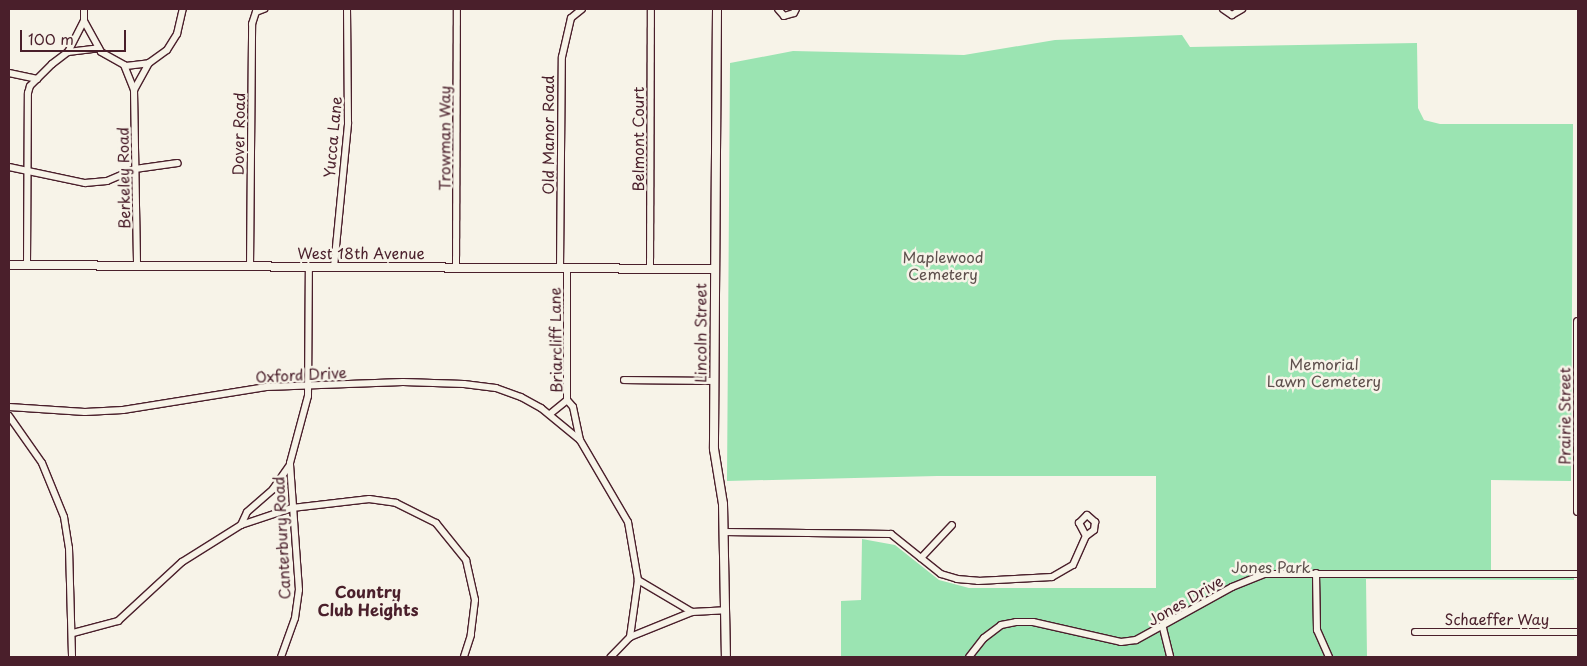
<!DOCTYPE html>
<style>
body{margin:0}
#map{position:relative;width:1587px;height:666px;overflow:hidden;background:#f7f3e8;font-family:"Playpen Sans",sans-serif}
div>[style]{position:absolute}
.green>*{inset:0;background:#9be4b2}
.roads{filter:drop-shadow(1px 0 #4a1f2b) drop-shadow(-1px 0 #4a1f2b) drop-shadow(0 1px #4a1f2b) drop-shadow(0 -1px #4a1f2b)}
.minor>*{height:6px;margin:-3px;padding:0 3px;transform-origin:3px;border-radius:3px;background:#f7f3e8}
.tertiary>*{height:8px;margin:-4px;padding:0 4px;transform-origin:4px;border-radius:4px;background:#f7f3e8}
span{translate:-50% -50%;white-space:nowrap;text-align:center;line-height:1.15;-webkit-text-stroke:5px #f7f3e8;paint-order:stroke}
.street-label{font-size:15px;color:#4a1f2b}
.park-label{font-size:15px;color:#5e504d}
.neighbourhood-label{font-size:16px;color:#4a1f2b;font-weight:700}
.frame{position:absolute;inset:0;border:10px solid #4a1f2b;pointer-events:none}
.scale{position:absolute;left:20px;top:30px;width:106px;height:22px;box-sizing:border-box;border:2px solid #4a1f2b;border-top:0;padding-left:6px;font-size:15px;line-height:18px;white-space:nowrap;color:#4a1f2b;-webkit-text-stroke:4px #f7f3e8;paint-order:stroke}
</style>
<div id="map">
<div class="green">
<div style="clip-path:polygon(1182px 35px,1190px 47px,1417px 43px,1418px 108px,1424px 120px,1440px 124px,1573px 124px,1571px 481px,1491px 480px,1491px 570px,1574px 571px,1574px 580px,1366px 579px,1367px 657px,841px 657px,841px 601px,861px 600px,862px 539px,895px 545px,939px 580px,969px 588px,1156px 588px,1156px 476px,937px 476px,727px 481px,730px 63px,793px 51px,964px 55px,1055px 40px)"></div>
</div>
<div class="roads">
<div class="minor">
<div style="left:84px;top:9px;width:12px;rotate:90deg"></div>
<div style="left:84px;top:21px;width:35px;rotate:61deg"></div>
<div style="left:101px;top:52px;width:29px;rotate:29deg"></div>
<div style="left:126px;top:66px;width:23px;rotate:-7deg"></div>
<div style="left:149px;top:63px;width:22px;rotate:-36deg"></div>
<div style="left:167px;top:50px;width:19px;rotate:-58deg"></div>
<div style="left:177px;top:34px;width:26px;rotate:-77deg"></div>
<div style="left:778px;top:9px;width:9px;rotate:49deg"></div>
<div style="left:784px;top:16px;width:10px;rotate:-17deg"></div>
<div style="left:794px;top:13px;width:4px;rotate:-63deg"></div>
<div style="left:1223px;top:9px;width:11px;rotate:34deg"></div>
<div style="left:1232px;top:15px;width:12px;rotate:-31deg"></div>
<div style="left:68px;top:52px;width:31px;rotate:-7deg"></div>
<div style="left:124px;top:65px;width:27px;rotate:68deg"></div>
<div style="left:134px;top:90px;width:176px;rotate:89deg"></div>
<div style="left:9px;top:73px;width:29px;rotate:12deg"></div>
<div style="left:134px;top:90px;width:31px;rotate:-61deg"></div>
<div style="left:9px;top:167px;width:78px;rotate:11.9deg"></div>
<div style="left:85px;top:183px;width:22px;rotate:-5deg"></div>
<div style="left:107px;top:181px;width:30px;rotate:-23deg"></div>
<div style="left:135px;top:169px;width:43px;rotate:-7.9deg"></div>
<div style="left:27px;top:265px;width:172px;rotate:-89.7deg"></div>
<div style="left:28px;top:93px;width:7px;rotate:-74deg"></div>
<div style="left:30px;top:86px;width:31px;rotate:-45deg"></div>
<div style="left:52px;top:64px;width:20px;rotate:-37deg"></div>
<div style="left:68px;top:52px;width:35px;rotate:-63deg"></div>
<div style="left:250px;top:267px;width:243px;rotate:-89.5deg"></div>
<div style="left:252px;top:24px;width:13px;rotate:-72deg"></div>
<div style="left:256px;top:12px;width:9px;rotate:-21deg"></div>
<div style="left:334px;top:267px;width:145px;rotate:-84.4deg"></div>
<div style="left:348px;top:123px;width:114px;rotate:-90.5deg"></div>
<div style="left:456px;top:268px;width:259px;rotate:-89.8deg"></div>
<div style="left:560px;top:268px;width:211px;rotate:-89.5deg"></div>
<div style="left:562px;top:57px;width:40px;rotate:-77deg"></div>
<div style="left:571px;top:18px;width:14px;rotate:-39deg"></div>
<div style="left:567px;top:268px;width:132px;rotate:90deg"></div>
<div style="left:567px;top:400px;width:9px;rotate:49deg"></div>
<div style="left:573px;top:407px;width:34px;rotate:78deg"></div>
<div style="left:580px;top:440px;width:95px;rotate:59.7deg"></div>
<div style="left:628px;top:522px;width:59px;rotate:80.2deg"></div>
<div style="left:638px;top:580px;width:58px;rotate:98deg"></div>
<div style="left:630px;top:637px;width:28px;rotate:134deg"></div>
<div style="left:650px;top:269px;width:260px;rotate:-89.8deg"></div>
<div style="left:624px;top:380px;width:90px;rotate:0.6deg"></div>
<div style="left:9px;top:407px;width:76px;rotate:3.8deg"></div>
<div style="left:85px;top:412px;width:38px;rotate:-3deg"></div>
<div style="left:123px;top:410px;width:145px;rotate:-9.1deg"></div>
<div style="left:266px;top:387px;width:137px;rotate:-2.1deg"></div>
<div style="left:403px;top:382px;width:61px;rotate:1.9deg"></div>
<div style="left:464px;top:384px;width:32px;rotate:7deg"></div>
<div style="left:496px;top:388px;width:27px;rotate:20deg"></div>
<div style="left:521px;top:397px;width:23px;rotate:29deg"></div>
<div style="left:541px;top:408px;width:50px;rotate:39.4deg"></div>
<div style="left:550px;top:414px;width:22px;rotate:-39deg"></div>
<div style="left:9px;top:416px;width:57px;rotate:54.9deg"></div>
<div style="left:42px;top:463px;width:58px;rotate:67.8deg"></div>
<div style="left:64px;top:517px;width:31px;rotate:81deg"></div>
<div style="left:69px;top:548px;width:109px;rotate:88.4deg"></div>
<div style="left:1087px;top:515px;width:11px;rotate:41deg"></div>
<div style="left:1095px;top:522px;width:8px;rotate:97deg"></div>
<div style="left:1094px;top:530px;width:10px;rotate:143deg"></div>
<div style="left:1086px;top:536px;width:15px;rotate:-118deg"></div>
<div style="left:1079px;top:523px;width:11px;rotate:-45deg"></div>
<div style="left:241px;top:525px;width:14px;rotate:-65deg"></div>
<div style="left:247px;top:512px;width:35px;rotate:-41deg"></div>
<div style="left:273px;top:489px;width:29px;rotate:-55deg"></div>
<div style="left:724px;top:532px;width:167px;rotate:0.7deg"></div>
<div style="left:891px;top:534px;width:64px;rotate:38.7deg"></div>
<div style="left:941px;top:574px;width:17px;rotate:17deg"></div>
<div style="left:957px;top:579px;width:21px;rotate:5deg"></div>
<div style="left:978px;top:581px;width:74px;rotate:-3.1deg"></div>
<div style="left:1052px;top:577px;width:24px;rotate:-30deg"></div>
<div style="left:1073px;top:565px;width:32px;rotate:-66deg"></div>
<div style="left:921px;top:558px;width:45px;rotate:-46.8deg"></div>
<div style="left:1316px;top:573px;width:57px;rotate:89deg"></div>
<div style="left:1317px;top:630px;width:30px;rotate:66deg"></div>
<div style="left:692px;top:612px;width:33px;rotate:-3deg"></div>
<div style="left:1163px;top:628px;width:30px;rotate:76deg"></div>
<div style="left:1415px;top:632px;width:163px"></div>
<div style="left:73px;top:633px;width:47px;rotate:-14.9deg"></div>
<div style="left:118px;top:621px;width:87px;rotate:-42.7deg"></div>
<div style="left:182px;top:562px;width:70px;rotate:-32.1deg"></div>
<div style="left:241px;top:525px;width:54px;rotate:-18.4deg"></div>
<div style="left:292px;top:508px;width:78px;rotate:-6.7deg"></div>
<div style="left:369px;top:499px;width:27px;rotate:8deg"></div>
<div style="left:396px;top:503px;width:45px;rotate:26.6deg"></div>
<div style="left:436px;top:523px;width:48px;rotate:51deg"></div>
<div style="left:466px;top:560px;width:41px;rotate:77.3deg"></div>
<div style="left:475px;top:600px;width:35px;rotate:97deg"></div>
<div style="left:471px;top:635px;width:23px;rotate:108deg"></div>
<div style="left:630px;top:637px;width:67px;rotate:-22deg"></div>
<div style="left:692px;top:612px;width:63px;rotate:-149.3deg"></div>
<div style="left:281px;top:657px;width:41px;rotate:-70.3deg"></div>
<div style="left:295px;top:618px;width:28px;rotate:-82deg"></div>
<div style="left:299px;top:590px;width:127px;rotate:-94.1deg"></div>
<div style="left:290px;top:463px;width:69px;rotate:-75deg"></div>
<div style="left:308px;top:396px;width:129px;rotate:-89.6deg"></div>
<div style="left:969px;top:657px;width:24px;rotate:-52deg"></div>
<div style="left:984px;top:638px;width:21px;rotate:-37deg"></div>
<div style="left:1001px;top:625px;width:15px;rotate:-11deg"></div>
<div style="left:1016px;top:622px;width:17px"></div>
<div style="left:1033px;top:622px;width:90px;rotate:12.8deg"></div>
<div style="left:1121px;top:642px;width:15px;rotate:-8deg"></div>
<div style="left:1136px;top:640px;width:110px;rotate:-28.9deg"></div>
<div style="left:1232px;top:587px;width:35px;rotate:-22deg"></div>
<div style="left:1265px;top:574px;width:313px"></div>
</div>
<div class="tertiary">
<div style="left:717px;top:9px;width:440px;rotate:90.4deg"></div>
<div style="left:714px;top:449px;width:56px;rotate:80.7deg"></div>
<div style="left:723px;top:504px;width:153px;rotate:88.9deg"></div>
<div style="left:9px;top:265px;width:704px;rotate:0.33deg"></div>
<div style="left:1578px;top:322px;width:189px;rotate:90deg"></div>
</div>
</div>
<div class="street-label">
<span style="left:238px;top:134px;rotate:-89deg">Dover Road</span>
<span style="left:548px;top:135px;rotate:-90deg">Old Manor Road</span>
<span style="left:332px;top:137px;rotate:-85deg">Yucca Lane</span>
<span style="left:444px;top:138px;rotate:-90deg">Trowman Way</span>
<span style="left:638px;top:139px;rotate:-90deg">Belmont Court</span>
<span style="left:123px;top:178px;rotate:-91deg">Berkeley Road</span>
<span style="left:361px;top:253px">West 18th Avenue</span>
<span style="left:700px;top:333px;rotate:-90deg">Lincoln Street</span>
<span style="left:555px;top:340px;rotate:-91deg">Briarcliff Lane</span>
<span style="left:301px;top:374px;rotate:-3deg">Oxford Drive</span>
<span style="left:1564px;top:416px;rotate:-90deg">Prairie Street</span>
<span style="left:281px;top:538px;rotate:-93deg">Canterbury Road</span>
<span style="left:1185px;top:600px;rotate:-30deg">Jones Drive</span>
<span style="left:1497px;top:619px">Schaeffer Way</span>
</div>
<div class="park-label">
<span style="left:943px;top:265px">Maplewood<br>Cemetery</span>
<span style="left:1324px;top:372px">Memorial<br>Lawn Cemetery</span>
<span style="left:1271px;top:567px">Jones Park</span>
</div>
<div class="neighbourhood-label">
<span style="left:368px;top:600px">Country<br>Club Heights</span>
</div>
<div class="frame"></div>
<div class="scale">100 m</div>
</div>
